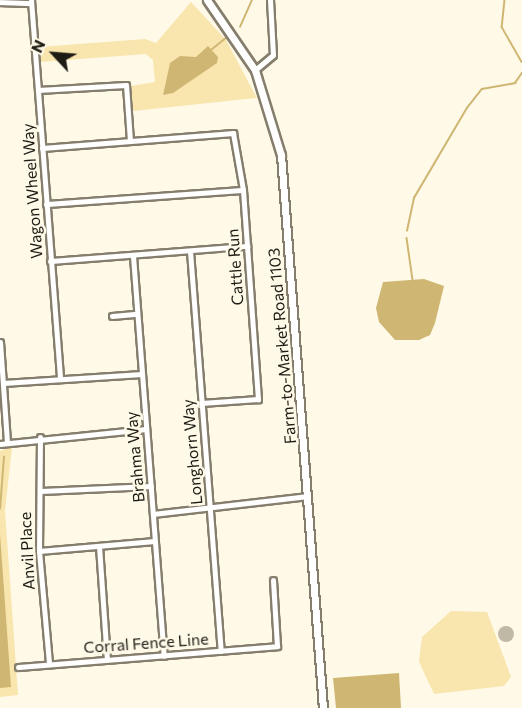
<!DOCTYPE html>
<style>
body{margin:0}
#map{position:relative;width:522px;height:708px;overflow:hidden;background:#fff9e8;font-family:Commissioner,sans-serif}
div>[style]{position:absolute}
.green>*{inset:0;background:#f9e5ae}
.water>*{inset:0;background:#cfb773}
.stream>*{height:1.5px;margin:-0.75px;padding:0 0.75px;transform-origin:0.75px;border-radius:0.75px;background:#cfb773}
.building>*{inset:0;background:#c0b9a5}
.round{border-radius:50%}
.roads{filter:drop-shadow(2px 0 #857e6c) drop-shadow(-2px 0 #857e6c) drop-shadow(0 2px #857e6c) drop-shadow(0 -2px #857e6c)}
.minor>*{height:5px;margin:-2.5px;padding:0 2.5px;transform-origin:2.5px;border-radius:2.5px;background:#fff}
.major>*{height:7px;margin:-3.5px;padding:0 3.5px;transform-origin:3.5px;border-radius:3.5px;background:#fff}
span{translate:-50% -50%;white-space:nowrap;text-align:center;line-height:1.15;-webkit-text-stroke:5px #fff9e8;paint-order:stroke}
.street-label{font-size:16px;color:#1f1c15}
.north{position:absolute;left:24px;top:24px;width:60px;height:60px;-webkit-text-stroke:4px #fff9e8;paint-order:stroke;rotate:296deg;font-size:16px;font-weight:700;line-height:24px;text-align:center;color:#1f1c15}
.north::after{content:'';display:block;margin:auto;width:21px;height:27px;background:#1f1c15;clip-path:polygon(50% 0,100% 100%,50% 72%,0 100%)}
</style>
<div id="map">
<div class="green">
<div style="clip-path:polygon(191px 2px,226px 40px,257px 98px,133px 111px,131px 86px,155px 82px,153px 60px,146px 54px,40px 62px,39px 47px,145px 39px,156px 43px)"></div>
<div style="clip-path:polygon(12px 447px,5px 511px,18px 695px,0 697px,0 451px)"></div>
<div style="clip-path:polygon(451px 611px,487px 612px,511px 677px,504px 686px,434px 694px,419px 662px,422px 637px)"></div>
</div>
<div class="water">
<div style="clip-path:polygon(208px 46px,218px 57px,217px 63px,173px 93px,163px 95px,170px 63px,180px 56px,196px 57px)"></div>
<div style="clip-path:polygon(424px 279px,444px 286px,435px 323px,430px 335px,419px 340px,395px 340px,379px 322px,376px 308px,383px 282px)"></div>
<div style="clip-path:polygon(0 534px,11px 687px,0 688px)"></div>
<div style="clip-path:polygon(399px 673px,401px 708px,336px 708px,333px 678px)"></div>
</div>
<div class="stream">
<div style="left:505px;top:0;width:27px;rotate:96deg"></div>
<div style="left:502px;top:27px;width:40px;rotate:60.3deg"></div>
<div style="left:240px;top:27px;width:30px;rotate:-66deg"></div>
<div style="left:211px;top:50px;width:19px;rotate:-39deg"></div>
<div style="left:407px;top:231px;width:34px;rotate:-78deg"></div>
<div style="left:414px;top:198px;width:104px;rotate:-59.5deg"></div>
<div style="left:467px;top:108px;width:24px;rotate:-52deg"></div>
<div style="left:482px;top:89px;width:34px;rotate:-10deg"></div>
<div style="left:515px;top:83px;width:12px;rotate:-55deg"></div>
<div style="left:407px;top:238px;width:42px;rotate:81.9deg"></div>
<div style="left:0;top:509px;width:52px;rotate:-85.6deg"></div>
</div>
<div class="building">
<div class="round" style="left:498px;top:626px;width:16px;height:16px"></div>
</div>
<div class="roads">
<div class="minor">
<div style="left:31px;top:0;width:380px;rotate:85.6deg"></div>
<div style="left:0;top:2px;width:31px;rotate:2deg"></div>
<div style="left:255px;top:70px;width:23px;rotate:-40deg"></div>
<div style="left:273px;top:55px;width:55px;rotate:-93.1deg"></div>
<div style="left:38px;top:90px;width:88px;rotate:-3.3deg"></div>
<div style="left:126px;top:85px;width:56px;rotate:85.9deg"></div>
<div style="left:42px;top:148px;width:192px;rotate:-4.5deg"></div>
<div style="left:233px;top:133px;width:58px;rotate:80deg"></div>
<div style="left:243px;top:190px;width:210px;rotate:85.9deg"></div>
<div style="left:258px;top:399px;width:57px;rotate:176deg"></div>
<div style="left:46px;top:204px;width:197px;rotate:-4.1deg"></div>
<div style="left:190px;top:251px;width:401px;rotate:85.6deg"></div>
<div style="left:133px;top:256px;width:401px;rotate:85.6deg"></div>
<div style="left:50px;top:261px;width:198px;rotate:-4.4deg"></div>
<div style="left:112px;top:316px;width:25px;rotate:-5deg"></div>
<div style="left:0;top:342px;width:100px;rotate:86deg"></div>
<div style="left:3px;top:383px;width:139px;rotate:-3.7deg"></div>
<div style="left:40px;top:437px;width:114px;rotate:90.5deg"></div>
<div style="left:39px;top:551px;width:113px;rotate:84.9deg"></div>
<div style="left:0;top:444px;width:147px;rotate:-5.9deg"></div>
<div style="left:41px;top:491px;width:110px;rotate:-2.6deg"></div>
<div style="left:153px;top:514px;width:156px;rotate:-6.6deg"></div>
<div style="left:99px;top:546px;width:113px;rotate:86deg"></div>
<div style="left:39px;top:551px;width:116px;rotate:-4.9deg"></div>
<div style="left:18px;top:667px;width:260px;rotate:-4.6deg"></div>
<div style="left:277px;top:646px;width:66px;rotate:-93.5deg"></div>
</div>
<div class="major">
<div style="left:207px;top:0;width:85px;rotate:55.6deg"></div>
<div style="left:255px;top:70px;width:89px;rotate:73deg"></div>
<div style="left:281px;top:155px;width:555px;rotate:85.66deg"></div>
</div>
</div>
<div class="street-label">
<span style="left:32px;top:191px;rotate:-94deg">Wagon Wheel Way</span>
<span style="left:235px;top:267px;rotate:-94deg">Cattle Run</span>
<span style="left:282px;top:346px;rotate:-95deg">Farm-to-Market Road 1103</span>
<span style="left:192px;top:452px;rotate:-95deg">Longhorn Way</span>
<span style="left:135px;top:457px;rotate:-95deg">Brahma Way</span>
<span style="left:27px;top:551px;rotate:-93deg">Anvil Place</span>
<span style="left:146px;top:643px;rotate:-4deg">Corral Fence Line</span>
</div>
<div class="north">N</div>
</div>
